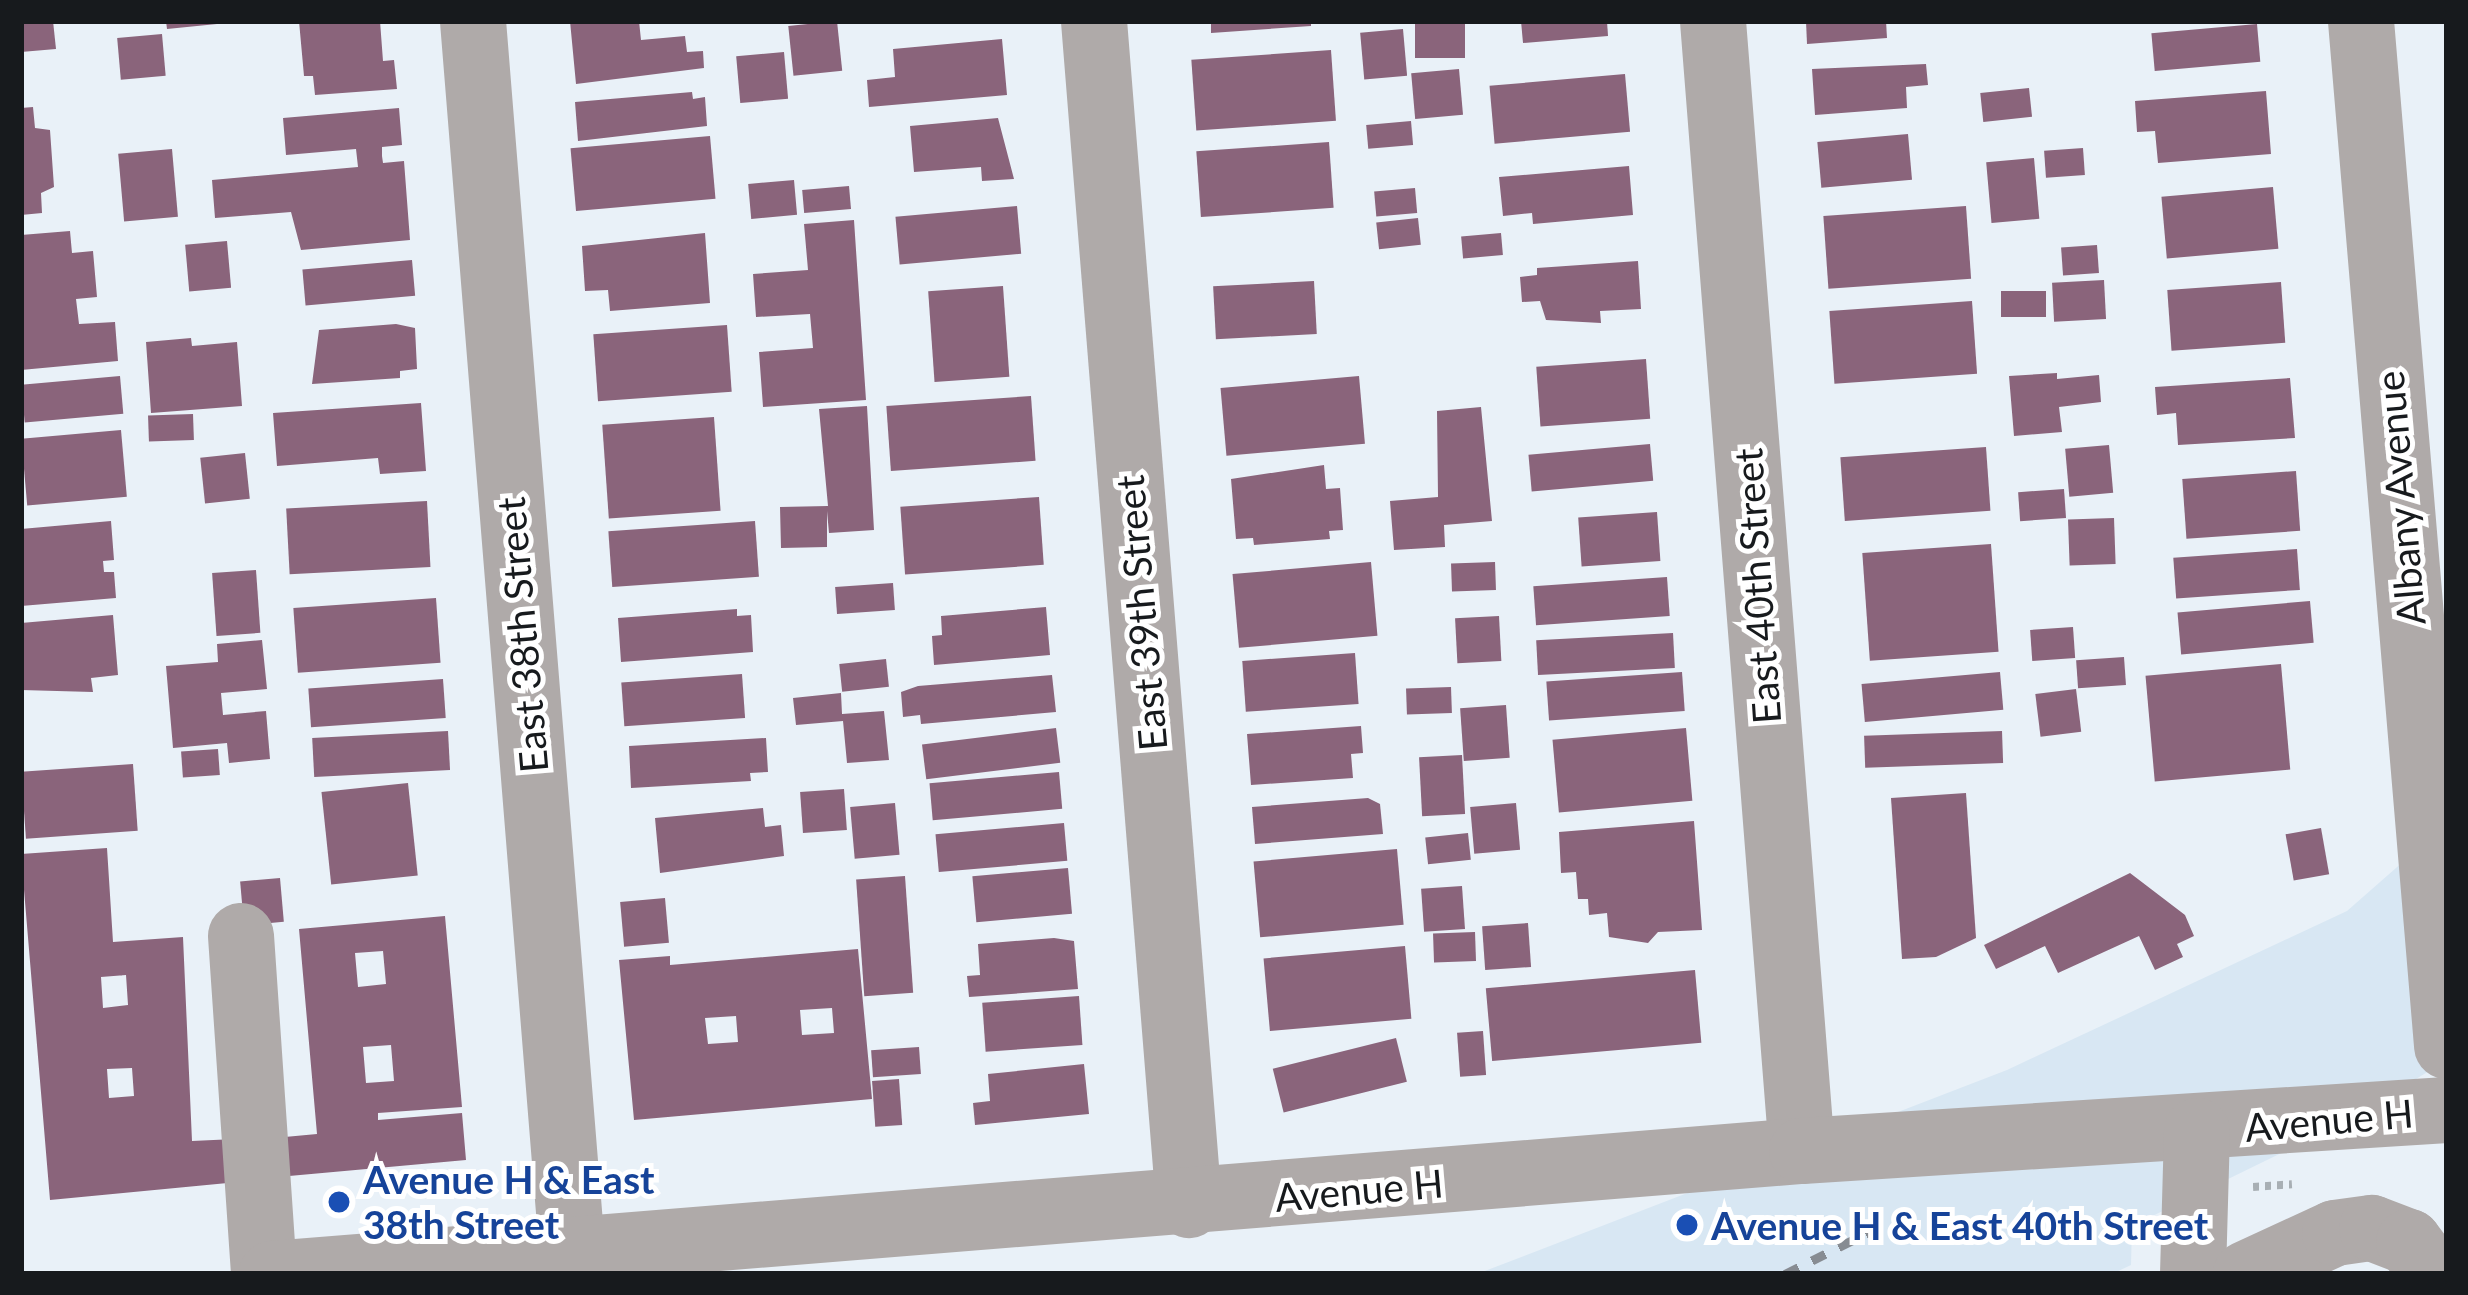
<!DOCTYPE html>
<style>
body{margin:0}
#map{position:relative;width:2468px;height:1295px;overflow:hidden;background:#e9f1f8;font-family:Lato,sans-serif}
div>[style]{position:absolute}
.built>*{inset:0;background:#d8e7f3}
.building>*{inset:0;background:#8a647b;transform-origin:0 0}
.path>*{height:8px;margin-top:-4px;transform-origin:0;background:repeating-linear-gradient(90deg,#a8afb4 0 6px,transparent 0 12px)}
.minor>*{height:66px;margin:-33px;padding:0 33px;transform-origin:33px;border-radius:33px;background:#afaaa9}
.rail>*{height:9px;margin-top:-4.5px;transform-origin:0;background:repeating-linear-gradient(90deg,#878c92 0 15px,transparent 0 30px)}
.dots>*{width:33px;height:33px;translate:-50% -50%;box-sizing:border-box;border:6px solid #fff;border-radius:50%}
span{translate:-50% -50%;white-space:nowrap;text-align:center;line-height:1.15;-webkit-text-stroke:10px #fff;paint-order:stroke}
.street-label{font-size:39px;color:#171a1d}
.transit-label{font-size:39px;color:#164399;font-weight:700}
.left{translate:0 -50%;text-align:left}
.frame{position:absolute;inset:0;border:24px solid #171a1d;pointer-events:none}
</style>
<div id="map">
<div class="built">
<div style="clip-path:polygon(2429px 839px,2447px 1060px,2349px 1120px,2132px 1226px,2131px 1265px,2112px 1274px,1477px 1274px,2007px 1070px,2347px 911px)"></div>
</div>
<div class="building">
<div style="clip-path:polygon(21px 21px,53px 21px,56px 49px,21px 52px)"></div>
<div style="clip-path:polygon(166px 21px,216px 21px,217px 24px,167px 29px)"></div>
<div style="clip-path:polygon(299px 21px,380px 21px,383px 61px,394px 60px,397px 89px,315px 95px,313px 76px,304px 76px)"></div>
<div style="clip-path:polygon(570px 21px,639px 21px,641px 40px,685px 36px,687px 52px,703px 51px,704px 68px,576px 84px)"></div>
<div style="left:837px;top:21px;width:50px;height:49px;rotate:84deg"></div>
<div style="clip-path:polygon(1211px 21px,1311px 21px,1311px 26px,1211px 33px)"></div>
<div style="left:1415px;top:21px;width:50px;height:37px"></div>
<div style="clip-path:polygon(1521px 21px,1607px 21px,1608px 36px,1523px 43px)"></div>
<div style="clip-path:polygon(1806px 21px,1886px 21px,1887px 38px,1807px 44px)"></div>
<div style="left:2257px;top:24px;width:38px;height:106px;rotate:85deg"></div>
<div style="left:1403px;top:29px;width:47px;height:43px;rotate:85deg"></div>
<div style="left:162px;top:34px;width:42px;height:45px;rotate:85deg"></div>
<div style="clip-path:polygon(1002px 39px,1007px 95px,869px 107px,867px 80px,895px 77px,893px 49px)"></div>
<div style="left:1331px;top:50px;width:71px;height:140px;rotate:86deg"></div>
<div style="left:784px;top:52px;width:47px;height:48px;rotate:85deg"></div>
<div style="clip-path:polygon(1926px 64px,1928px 85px,1906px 87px,1907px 108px,1815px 115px,1812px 69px)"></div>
<div style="left:1459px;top:69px;width:46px;height:48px;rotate:85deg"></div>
<div style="left:1625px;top:74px;width:58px;height:136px;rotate:85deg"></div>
<div style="left:2029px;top:88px;width:29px;height:49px;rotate:84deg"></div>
<div style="clip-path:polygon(2266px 91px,2271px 154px,2158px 163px,2155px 131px,2137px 132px,2135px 101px)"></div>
<div style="clip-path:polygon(692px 92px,693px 99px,705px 97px,707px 126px,578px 141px,575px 102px)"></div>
<div style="clip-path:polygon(33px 107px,35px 128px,50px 130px,54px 187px,41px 193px,42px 213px,21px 215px,21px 108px)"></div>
<div style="clip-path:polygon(399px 108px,402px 145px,382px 147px,382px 156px,383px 163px,404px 161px,410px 240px,301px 250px,291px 212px,215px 218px,212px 180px,358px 167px,356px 149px,286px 155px,283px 118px)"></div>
<div style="clip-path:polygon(998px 118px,1014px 179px,982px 181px,981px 167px,914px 172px,910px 126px)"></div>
<div style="left:1411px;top:121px;width:24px;height:45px;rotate:85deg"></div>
<div style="left:1908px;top:134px;width:46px;height:91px;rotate:85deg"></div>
<div style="left:710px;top:136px;width:63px;height:140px;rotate:85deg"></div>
<div style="left:1329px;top:142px;width:66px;height:133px;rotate:86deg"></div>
<div style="left:2083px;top:148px;width:27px;height:39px;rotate:86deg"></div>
<div style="left:172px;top:149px;width:68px;height:54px;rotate:85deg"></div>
<div style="left:2034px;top:158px;width:61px;height:48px;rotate:85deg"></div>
<div style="clip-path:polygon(1629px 166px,1633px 215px,1533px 224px,1532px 213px,1503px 216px,1499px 177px)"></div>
<div style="left:794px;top:180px;width:35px;height:46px;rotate:85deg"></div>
<div style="left:849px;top:186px;width:23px;height:47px;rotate:85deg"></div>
<div style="left:2273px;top:187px;width:62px;height:112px;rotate:85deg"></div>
<div style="left:1415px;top:188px;width:25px;height:41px;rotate:85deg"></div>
<div style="left:1017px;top:206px;width:48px;height:122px;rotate:85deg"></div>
<div style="left:1966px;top:206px;width:73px;height:143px;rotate:86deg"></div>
<div style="left:1418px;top:218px;width:27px;height:42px;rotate:84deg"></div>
<div style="clip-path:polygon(854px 220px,866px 400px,763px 407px,759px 352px,813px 348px,810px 314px,756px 317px,753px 274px,808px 270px,804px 224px)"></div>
<div style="clip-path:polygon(70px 231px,72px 253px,93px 251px,97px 297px,76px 299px,79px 324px,115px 322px,118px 361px,21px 370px,21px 235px)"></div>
<div style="clip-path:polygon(705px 233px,710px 303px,610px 311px,608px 290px,585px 291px,582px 246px)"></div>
<div style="left:1501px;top:233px;width:22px;height:40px;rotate:85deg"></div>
<div style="left:227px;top:241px;width:47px;height:42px;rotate:85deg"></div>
<div style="left:2097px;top:245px;width:28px;height:36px;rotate:86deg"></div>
<div style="left:412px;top:260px;width:36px;height:110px;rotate:85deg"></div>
<div style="clip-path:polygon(1638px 261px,1641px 309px,1600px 311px,1601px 323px,1546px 320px,1540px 301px,1522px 302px,1520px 277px,1537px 275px,1537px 268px)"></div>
<div style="left:2104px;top:280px;width:39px;height:52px;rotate:87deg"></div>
<div style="left:1314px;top:281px;width:53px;height:101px;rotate:87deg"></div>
<div style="left:2281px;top:282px;width:61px;height:114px;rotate:86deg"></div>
<div style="left:1003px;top:286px;width:91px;height:75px;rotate:86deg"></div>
<div style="left:2046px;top:291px;width:26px;height:45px;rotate:90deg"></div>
<div style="left:1972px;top:301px;width:73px;height:143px;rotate:86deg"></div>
<div style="clip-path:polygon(396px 324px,415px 328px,417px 369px,400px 371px,400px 378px,312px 384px,319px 330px)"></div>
<div style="left:727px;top:325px;width:67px;height:134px;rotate:86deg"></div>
<div style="clip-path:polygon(191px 338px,192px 346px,237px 342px,242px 406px,151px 413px,146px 342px)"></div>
<div style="left:1646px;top:359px;width:60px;height:110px;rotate:86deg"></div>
<div style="clip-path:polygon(2057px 373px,2057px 379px,2099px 375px,2101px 402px,2059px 407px,2062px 432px,2014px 436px,2009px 376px)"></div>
<div style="left:120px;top:376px;width:38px;height:99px;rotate:85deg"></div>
<div style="left:1359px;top:376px;width:68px;height:139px;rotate:85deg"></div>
<div style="clip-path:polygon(2290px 378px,2295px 438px,2178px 445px,2176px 413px,2157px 415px,2155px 387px)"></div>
<div style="left:1031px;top:396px;width:65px;height:145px;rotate:86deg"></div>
<div style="clip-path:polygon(421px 403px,426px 471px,380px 474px,378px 458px,277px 466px,273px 413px)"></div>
<div style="clip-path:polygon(867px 406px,874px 530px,829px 533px,827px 511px,827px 547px,781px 548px,780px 507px,828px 506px,819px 409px)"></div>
<div style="clip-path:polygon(1481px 407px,1492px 521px,1444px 525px,1445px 547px,1394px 550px,1390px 501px,1438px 497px,1437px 411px)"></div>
<div style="left:193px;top:414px;width:26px;height:45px;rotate:88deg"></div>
<div style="left:714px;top:417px;width:94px;height:112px;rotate:86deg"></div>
<div style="left:121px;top:430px;width:67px;height:100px;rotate:85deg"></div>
<div style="left:1650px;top:444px;width:37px;height:122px;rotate:85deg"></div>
<div style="left:2109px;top:445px;width:48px;height:44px;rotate:85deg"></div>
<div style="left:1986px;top:447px;width:64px;height:146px;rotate:86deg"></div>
<div style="left:245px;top:453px;width:46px;height:45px;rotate:84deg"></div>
<div style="clip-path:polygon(1324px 465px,1326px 489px,1340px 488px,1343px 530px,1329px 531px,1330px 539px,1254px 545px,1253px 538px,1236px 539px,1231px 479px)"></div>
<div style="left:2296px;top:471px;width:60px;height:114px;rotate:86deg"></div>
<div style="left:2064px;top:489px;width:29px;height:46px;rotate:86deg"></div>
<div style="left:1039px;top:497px;width:68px;height:139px;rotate:86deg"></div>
<div style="left:427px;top:501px;width:66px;height:141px;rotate:87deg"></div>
<div style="left:1657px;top:512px;width:49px;height:79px;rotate:86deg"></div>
<div style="left:2114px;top:518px;width:46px;height:46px;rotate:88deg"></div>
<div style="clip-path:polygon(111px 521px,114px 560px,103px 561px,104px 572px,114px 572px,116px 598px,21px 606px,21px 529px)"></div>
<div style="left:755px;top:521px;width:56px;height:147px;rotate:86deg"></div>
<div style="left:1991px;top:544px;width:108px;height:129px;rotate:86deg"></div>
<div style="left:2297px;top:549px;width:41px;height:124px;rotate:86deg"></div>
<div style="left:1371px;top:562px;width:74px;height:139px;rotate:85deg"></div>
<div style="left:1495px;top:562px;width:28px;height:44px;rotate:88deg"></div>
<div style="left:256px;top:570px;width:63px;height:44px;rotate:86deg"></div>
<div style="left:1667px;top:577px;width:39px;height:134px;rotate:86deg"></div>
<div style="left:893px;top:583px;width:27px;height:58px;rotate:86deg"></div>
<div style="left:436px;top:598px;width:65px;height:143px;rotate:86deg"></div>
<div style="left:2310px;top:601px;width:42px;height:133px;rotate:85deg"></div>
<div style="clip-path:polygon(1046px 607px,1050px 655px,934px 665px,932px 636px,942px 635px,941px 616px)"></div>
<div style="clip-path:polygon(737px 609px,737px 616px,751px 615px,753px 652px,621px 662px,618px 618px)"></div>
<div style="clip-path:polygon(113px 615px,118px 675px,91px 678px,93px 692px,21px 690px,21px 623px)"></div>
<div style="left:1499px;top:616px;width:45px;height:44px;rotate:87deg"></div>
<div style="left:2073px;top:627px;width:31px;height:43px;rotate:86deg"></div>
<div style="left:1673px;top:633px;width:35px;height:137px;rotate:87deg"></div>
<div style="clip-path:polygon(262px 640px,267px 689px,221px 693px,223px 715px,266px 711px,270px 759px,229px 763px,227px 743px,173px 748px,166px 666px,218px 662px,217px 644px)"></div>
<div style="left:1355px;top:653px;width:51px;height:113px;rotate:86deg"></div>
<div style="left:2124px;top:657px;width:28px;height:48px;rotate:86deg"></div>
<div style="left:886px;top:659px;width:28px;height:47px;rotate:84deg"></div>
<div style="left:2281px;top:664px;width:106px;height:136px;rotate:85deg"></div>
<div style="left:1682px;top:672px;width:39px;height:136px;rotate:86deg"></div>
<div style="left:2000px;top:672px;width:38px;height:139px;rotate:85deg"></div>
<div style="left:742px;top:674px;width:44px;height:121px;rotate:86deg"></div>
<div style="clip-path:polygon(1052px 675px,1056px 712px,921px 724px,920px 715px,903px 717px,901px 692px,918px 686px)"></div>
<div style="left:443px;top:679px;width:39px;height:135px;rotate:86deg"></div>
<div style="left:1451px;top:687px;width:26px;height:45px;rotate:88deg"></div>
<div style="left:2076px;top:689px;width:43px;height:41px;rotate:83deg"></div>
<div style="clip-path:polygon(841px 693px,842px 714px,884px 711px,889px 760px,847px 763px,843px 721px,796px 725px,793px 698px)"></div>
<div style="left:1506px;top:705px;width:53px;height:46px;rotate:86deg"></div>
<div style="clip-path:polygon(1361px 726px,1363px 753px,1351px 754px,1353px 778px,1251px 785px,1247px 734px)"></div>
<div style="left:1056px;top:728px;width:35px;height:135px;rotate:83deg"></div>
<div style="left:1686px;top:728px;width:73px;height:134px;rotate:85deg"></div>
<div style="left:448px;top:731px;width:39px;height:136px;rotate:87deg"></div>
<div style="left:2002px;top:731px;width:32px;height:138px;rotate:88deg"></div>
<div style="clip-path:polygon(766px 738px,768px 772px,750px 773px,751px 781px,631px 788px,629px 746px)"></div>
<div style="left:218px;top:749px;width:26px;height:37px;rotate:86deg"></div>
<div style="left:1462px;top:755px;width:59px;height:43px;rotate:87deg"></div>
<div style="left:133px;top:764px;width:67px;height:112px;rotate:86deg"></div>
<div style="left:1059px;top:772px;width:37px;height:130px;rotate:85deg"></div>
<div style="left:408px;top:783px;width:93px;height:87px;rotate:84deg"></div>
<div style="left:844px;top:789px;width:41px;height:44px;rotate:86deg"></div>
<div style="clip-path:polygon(1966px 793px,1976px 938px,1936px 957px,1902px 959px,1891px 798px)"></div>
<div style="clip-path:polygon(1368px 798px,1380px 804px,1383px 834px,1255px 844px,1252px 807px)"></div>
<div style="left:895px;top:803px;width:52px;height:45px;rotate:85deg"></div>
<div style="left:1516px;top:803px;width:47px;height:46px;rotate:85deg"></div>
<div style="clip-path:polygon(763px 808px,765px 827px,781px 825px,784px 856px,660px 873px,655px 818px)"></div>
<div style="clip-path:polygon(1694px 821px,1702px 930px,1658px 932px,1648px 943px,1609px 937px,1607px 913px,1589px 915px,1588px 899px,1578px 899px,1576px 872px,1561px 873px,1559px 832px)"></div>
<div style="left:1064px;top:823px;width:38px;height:129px;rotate:85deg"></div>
<div style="left:2321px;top:828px;width:47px;height:36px;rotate:80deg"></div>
<div style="left:1468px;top:833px;width:27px;height:43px;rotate:84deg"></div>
<div style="clip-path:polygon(evenodd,107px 848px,113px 942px,183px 937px,192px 1141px,235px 1139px,238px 1182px,50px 1200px,21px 854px,107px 848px,126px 975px,128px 1005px,103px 1008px,101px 977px,126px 975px,107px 848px,132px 1068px,134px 1096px,109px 1098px,107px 1069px,132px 1068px)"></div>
<div style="left:1397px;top:849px;width:76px;height:144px;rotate:85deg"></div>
<div style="left:1068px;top:868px;width:46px;height:96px;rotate:85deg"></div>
<div style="clip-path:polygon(2130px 873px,2185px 915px,2194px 936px,2177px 944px,2183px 957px,2155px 970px,2139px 936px,2058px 973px,2045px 946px,1996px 969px,1984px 945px)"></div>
<div style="left:905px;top:876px;width:117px;height:49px;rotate:86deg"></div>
<div style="left:280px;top:878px;width:44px;height:40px;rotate:85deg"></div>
<div style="left:1462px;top:886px;width:43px;height:41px;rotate:86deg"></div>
<div style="left:665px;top:898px;width:45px;height:45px;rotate:85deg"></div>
<div style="clip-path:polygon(evenodd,445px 916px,462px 1107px,378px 1113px,378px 1120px,462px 1113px,466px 1160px,278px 1177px,274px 1138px,317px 1134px,299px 929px,445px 916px,383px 951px,386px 984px,358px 987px,355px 953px,383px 951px,445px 916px,391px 1045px,394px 1081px,366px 1083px,363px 1047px,391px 1045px)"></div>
<div style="left:1528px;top:923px;width:44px;height:46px;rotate:86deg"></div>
<div style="left:1475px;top:932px;width:29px;height:42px;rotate:88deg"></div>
<div style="clip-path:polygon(1054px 938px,1074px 941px,1078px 989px,969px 997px,967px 976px,980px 975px,978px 944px)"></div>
<div style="left:1405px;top:946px;width:73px;height:142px;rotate:85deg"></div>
<div style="clip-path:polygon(evenodd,858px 949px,872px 1099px,634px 1120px,619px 960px,670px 956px,670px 965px,858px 949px,832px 1008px,834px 1033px,802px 1035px,800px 1010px,832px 1008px,858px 949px,736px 1016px,738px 1042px,708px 1044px,705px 1018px,736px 1016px)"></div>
<div style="left:1695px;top:970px;width:73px;height:210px;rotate:85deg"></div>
<div style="left:1079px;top:996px;width:49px;height:97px;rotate:86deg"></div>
<div style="left:1483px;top:1031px;width:44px;height:26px;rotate:86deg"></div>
<div style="left:1396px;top:1038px;width:45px;height:127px;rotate:76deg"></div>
<div style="left:919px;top:1047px;width:27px;height:48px;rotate:86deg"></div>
<div style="clip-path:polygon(1084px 1064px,1089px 1114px,975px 1125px,973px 1103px,990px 1101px,988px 1074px)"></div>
<div style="left:899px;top:1079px;width:46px;height:27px;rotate:86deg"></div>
</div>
<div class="path">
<div style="left:2253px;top:1187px;width:39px;rotate:-4deg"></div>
</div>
<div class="minor">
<div style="left:473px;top:21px;width:1232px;rotate:85.39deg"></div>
<div style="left:1094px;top:21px;width:1188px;rotate:85.41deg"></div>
<div style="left:1713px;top:21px;width:1133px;rotate:85.5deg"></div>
<div style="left:2361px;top:21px;width:1029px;rotate:85.2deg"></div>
<div style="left:241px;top:936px;width:339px;rotate:86.1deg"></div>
<div style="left:272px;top:1274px;width:1535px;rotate:-4.6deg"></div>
<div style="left:1802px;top:1151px;width:646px;rotate:-3.64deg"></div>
<div style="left:2193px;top:1274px;width:143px;rotate:-88.4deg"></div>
<div style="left:2246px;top:1274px;width:98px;rotate:-24.7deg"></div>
<div style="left:2335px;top:1233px;width:37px;rotate:-8deg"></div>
<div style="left:2372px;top:1228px;width:40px;rotate:21deg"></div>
<div style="left:2409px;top:1242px;width:40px;rotate:53deg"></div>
</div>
<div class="rail">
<div style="left:1785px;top:1274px;width:116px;rotate:-26.6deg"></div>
</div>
<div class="dots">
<div style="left:339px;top:1202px;background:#1a4fb4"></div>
<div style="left:1687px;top:1225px;background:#1a4fb4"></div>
</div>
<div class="street-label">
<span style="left:2400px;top:498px;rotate:-95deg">Albany Avenue</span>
<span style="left:1757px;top:586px;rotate:-94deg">East 40th Street</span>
<span style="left:1141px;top:613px;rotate:-95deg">East 39th Street</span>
<span style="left:522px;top:635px;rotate:-95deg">East 38th Street</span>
<span style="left:2329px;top:1120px;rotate:-5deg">Avenue H</span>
<span style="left:1359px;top:1190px;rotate:-5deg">Avenue H</span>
</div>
<div class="transit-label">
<span class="left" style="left:363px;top:1202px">Avenue H &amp; East<br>38th Street</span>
<span class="left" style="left:1711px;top:1225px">Avenue H &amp; East 40th Street</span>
</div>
<div class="frame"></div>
</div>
